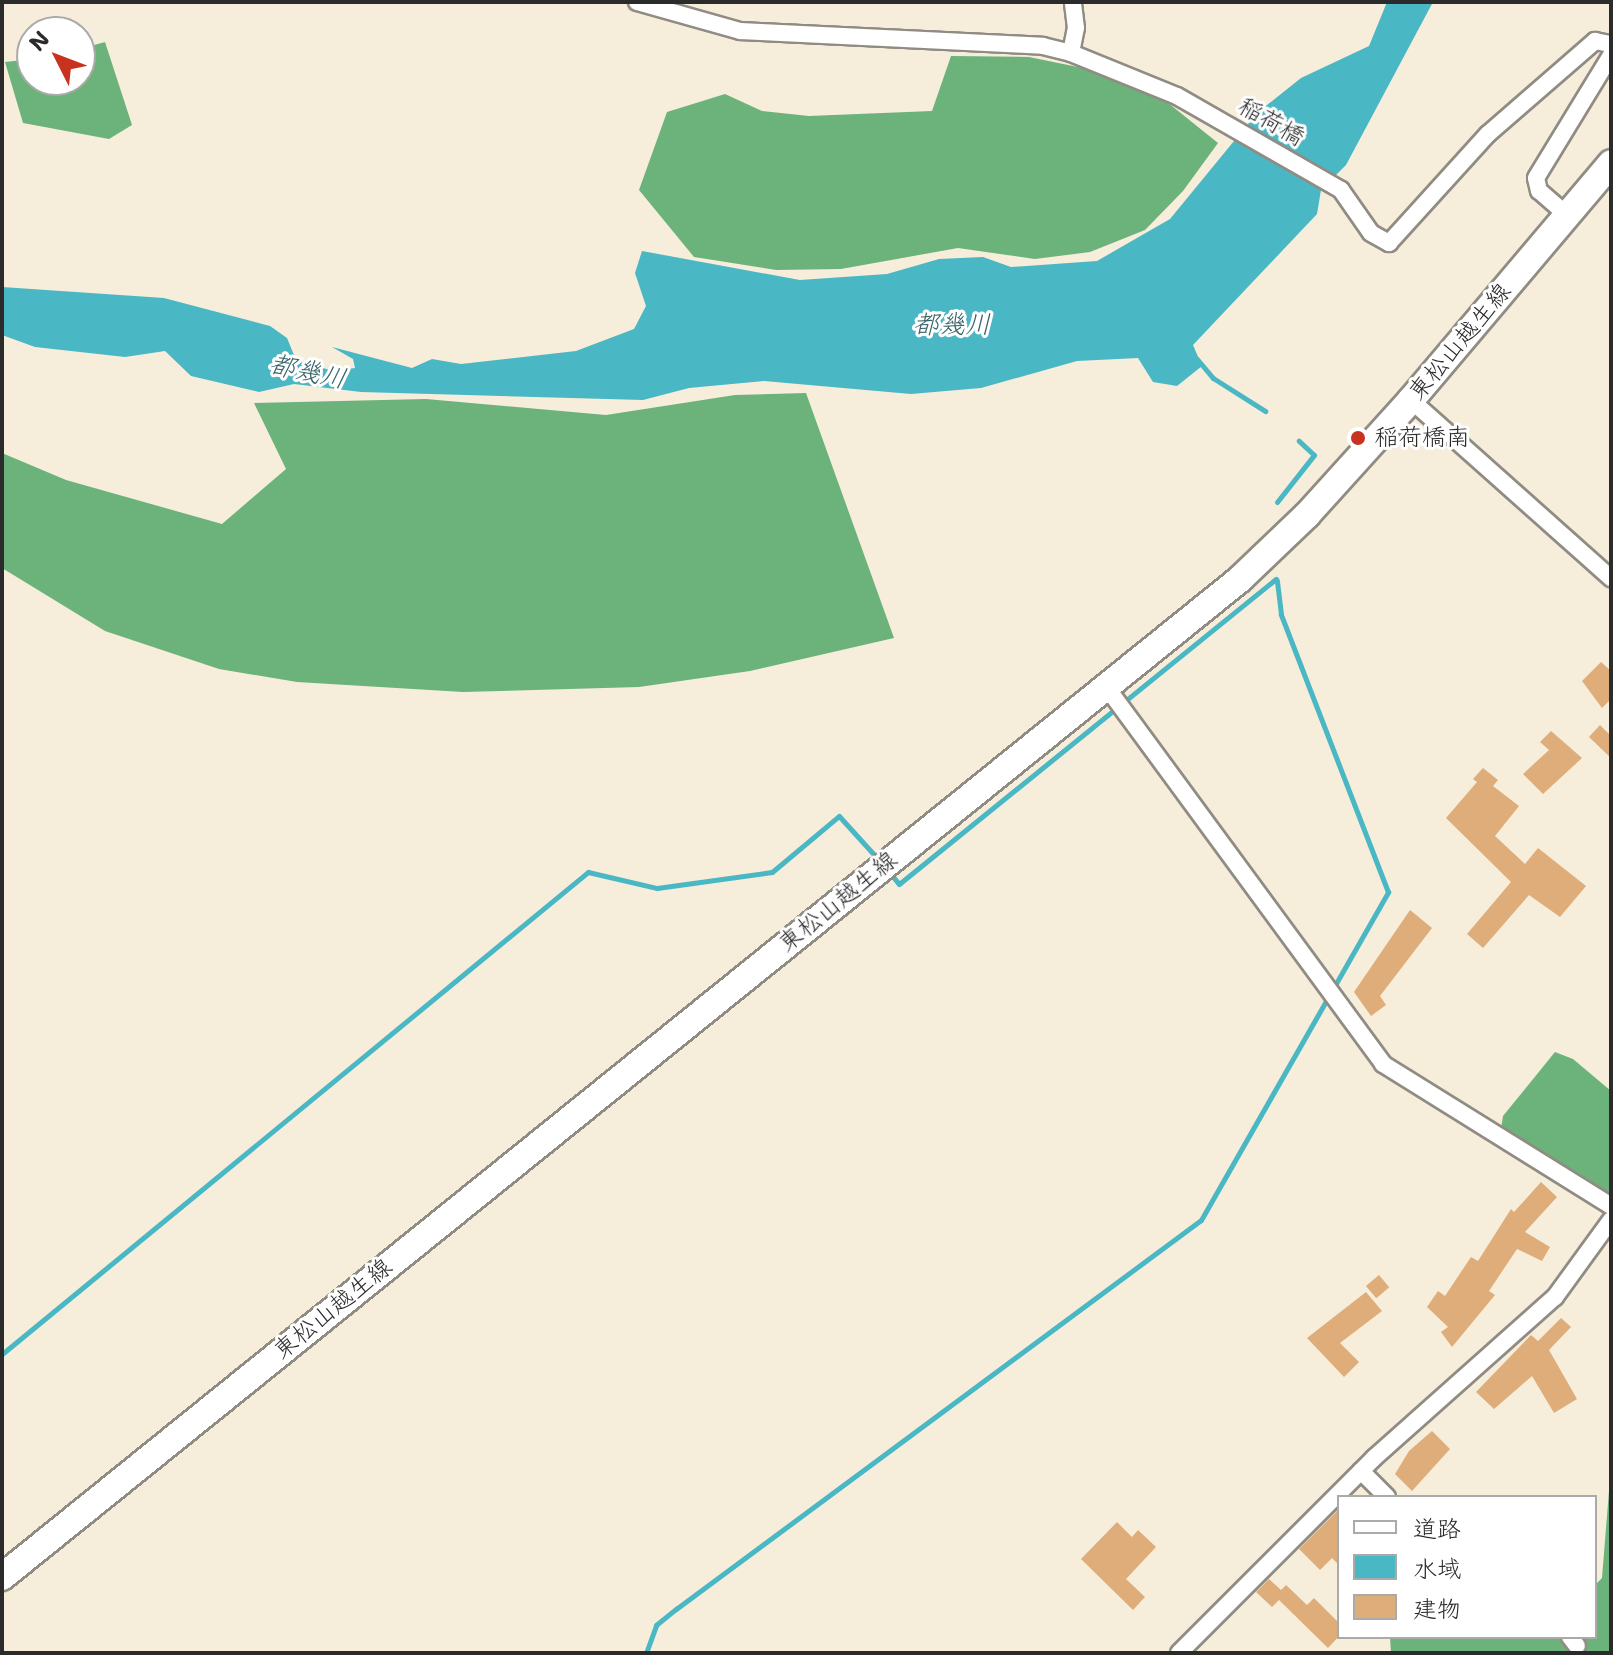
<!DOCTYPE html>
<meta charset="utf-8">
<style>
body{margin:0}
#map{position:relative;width:1613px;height:1655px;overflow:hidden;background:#f6eddb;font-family:"Shantell Sans","Klee One",sans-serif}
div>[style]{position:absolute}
.forest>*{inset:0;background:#6bb37a}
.water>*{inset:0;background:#49b7c4}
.stream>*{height:5px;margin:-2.5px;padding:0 2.5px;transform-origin:2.5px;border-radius:2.5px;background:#49b7c4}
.building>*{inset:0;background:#dfad7a;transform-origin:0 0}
.roads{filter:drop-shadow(2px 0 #908c83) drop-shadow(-2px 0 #908c83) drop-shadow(0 2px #908c83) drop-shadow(0 -2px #908c83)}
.minor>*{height:16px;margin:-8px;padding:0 8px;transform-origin:8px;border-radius:8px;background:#fff}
.primary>*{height:26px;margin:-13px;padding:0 13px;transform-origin:13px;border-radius:13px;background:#fff}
.dots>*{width:22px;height:22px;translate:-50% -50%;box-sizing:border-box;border:4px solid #fff;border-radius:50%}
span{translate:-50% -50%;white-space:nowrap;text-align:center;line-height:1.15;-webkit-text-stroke:6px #fff;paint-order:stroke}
.street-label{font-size:24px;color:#2b2b2b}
.poi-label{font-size:24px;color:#2b2b2b}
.left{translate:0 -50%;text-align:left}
.water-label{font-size:26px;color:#376368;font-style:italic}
.frame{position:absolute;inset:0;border:4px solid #2b2b2b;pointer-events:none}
.legend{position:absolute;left:1337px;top:1495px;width:260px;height:144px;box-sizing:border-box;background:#fff;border:2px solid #aaa;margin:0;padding:10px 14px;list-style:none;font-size:24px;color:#2b2b2b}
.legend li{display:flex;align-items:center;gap:16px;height:40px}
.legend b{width:40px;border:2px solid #aaa}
.north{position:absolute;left:16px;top:16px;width:80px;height:80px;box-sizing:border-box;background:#fff;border:2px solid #aaa;border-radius:50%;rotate:312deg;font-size:22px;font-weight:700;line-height:32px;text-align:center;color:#2b2b2b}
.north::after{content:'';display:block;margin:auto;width:28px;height:36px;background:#c8321e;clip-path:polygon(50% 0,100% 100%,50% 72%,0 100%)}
</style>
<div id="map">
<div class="forest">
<div style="clip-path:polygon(105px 42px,132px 125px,109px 139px,23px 123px,5px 62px,32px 59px,32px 80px,80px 80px,80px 49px)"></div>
<div style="clip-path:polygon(951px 56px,1029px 57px,1112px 74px,1167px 102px,1218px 143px,1183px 191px,1145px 230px,1090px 252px,1035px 259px,958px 248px,841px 269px,776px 270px,694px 257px,639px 190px,667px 112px,725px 94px,762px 111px,809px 116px,932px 111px)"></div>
<div style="clip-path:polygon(806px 393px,894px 638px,750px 671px,639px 687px,463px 692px,297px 682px,219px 669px,105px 631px,2px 568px,2px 453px,66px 480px,222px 524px,286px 469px,254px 403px,426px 399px,606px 415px,735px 395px)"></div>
<div style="clip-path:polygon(1555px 1052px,1573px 1059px,1611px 1091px,1611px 1195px,1597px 1191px,1501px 1129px,1503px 1116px)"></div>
<div style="clip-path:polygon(1611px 1466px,1611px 1653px,1391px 1653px,1390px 1637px,1595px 1637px,1595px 1585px,1602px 1578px)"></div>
</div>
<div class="water">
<div style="clip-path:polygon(1387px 2px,1433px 2px,1346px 165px,1321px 190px,1317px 214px,1193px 345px,1202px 366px,1177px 386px,1153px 382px,1138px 358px,1077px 361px,981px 388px,911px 394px,764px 381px,689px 388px,643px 400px,361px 392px,294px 384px,259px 392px,191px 376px,165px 351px,125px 357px,35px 347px,2px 335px,2px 287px,164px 298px,270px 326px,287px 338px,296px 360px,333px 371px,355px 368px,353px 359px,332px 347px,412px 368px,432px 359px,461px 364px,576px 351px,634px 329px,646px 306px,635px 273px,642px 251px,800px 280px,887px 274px,939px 259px,983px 257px,1011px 267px,1097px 261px,1170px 219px,1257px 113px,1301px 78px,1369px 46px)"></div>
</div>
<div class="stream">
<div style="left:1197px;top:359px;width:25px;rotate:50deg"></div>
<div style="left:1213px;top:378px;width:62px;rotate:32.4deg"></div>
<div style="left:1277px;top:502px;width:60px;rotate:-51.8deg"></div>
<div style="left:1314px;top:455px;width:21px;rotate:-137deg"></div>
<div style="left:890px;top:873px;width:14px;rotate:51deg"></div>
<div style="left:899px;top:884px;width:485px;rotate:-39deg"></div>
<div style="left:2px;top:1354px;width:759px;rotate:-39.44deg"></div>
<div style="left:588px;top:872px;width:71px;rotate:13.1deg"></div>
<div style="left:657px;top:888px;width:116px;rotate:-7.9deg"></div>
<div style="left:772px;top:872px;width:87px;rotate:-39.9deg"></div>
<div style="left:839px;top:816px;width:58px;rotate:47.8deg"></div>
<div style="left:646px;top:1653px;width:30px;rotate:-70deg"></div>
<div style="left:656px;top:1625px;width:26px;rotate:-39deg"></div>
<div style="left:676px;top:1609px;width:653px;rotate:-36.54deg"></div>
<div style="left:1201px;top:1220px;width:378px;rotate:-60.3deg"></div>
<div style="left:1388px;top:892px;width:298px;rotate:-111.1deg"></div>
<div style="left:1281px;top:614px;width:34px;rotate:-97deg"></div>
</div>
<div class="building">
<div style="clip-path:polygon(1601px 662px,1611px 671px,1611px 699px,1602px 708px,1582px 681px)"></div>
<div style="clip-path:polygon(1600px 725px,1611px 736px,1611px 758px,1589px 737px)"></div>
<div style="clip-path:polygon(1551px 731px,1582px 758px,1543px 794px,1523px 774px,1549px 750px,1540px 742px)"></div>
<div style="clip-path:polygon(1483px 768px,1498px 780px,1493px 786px,1519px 806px,1495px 836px,1525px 864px,1538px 848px,1586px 886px,1560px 917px,1529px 895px,1483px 948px,1467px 934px,1511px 882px,1446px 818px,1477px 782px,1473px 779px)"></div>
<div style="clip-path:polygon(1410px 910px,1432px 928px,1380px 996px,1386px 1005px,1371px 1016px,1354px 992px)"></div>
<div style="clip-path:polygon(1541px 1182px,1557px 1197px,1525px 1232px,1550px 1247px,1542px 1261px,1517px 1249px,1489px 1291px,1495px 1295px,1452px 1347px,1441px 1332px,1448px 1327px,1427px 1307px,1438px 1291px,1445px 1296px,1471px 1257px,1478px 1261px,1511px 1209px,1514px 1212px)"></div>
<div style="left:1379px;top:1275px;width:16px;height:17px;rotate:50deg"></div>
<div style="clip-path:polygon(1366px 1292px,1382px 1311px,1340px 1343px,1359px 1362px,1344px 1377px,1307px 1338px)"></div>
<div style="clip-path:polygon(1561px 1318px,1571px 1327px,1549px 1350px,1577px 1399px,1554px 1413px,1532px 1376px,1494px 1409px,1476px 1392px,1531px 1335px,1538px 1341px)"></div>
<div style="clip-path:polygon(1432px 1431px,1450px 1449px,1412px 1491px,1395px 1474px,1409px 1451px)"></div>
<div style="clip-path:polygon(1339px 1509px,1339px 1565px,1332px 1558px,1320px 1570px,1299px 1549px)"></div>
<div style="clip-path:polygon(1117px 1522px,1132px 1537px,1138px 1530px,1156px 1547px,1126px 1579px,1145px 1597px,1133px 1610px,1081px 1559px)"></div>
<div style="clip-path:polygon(1269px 1579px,1281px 1590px,1286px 1585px,1307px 1605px,1314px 1598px,1339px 1623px,1339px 1636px,1328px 1648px,1279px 1600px,1272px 1607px,1256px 1592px)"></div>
</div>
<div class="roads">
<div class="minor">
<div style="left:637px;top:2px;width:107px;rotate:15.7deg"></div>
<div style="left:740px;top:31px;width:303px;rotate:2.8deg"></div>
<div style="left:1043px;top:46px;width:29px;rotate:14deg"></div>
<div style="left:1071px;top:53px;width:114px;rotate:22.1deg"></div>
<div style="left:1177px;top:96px;width:189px;rotate:29.8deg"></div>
<div style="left:1341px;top:190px;width:52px;rotate:55.1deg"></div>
<div style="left:1371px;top:233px;width:21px;rotate:29deg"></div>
<div style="left:1389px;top:243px;width:147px;rotate:-47.8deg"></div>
<div style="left:1488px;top:134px;width:142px;rotate:-41deg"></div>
<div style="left:1595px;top:41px;width:16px;rotate:11deg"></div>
<div style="left:1071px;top:53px;width:25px;rotate:-79deg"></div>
<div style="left:1076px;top:28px;width:26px;rotate:-97deg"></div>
<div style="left:1567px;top:215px;width:37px;rotate:-139deg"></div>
<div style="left:1539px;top:191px;width:13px;rotate:-103deg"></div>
<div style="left:1536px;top:178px;width:144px;rotate:-58.6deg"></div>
<div style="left:1411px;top:400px;width:268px;rotate:41.7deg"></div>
<div style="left:1105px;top:685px;width:470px;rotate:53.7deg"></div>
<div style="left:1383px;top:1064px;width:269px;rotate:31.9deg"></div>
<div style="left:1361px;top:1471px;width:37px;rotate:45deg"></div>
<div style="left:1570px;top:1637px;width:11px;rotate:52deg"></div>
<div style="left:1179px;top:1653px;width:276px;rotate:-45deg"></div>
<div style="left:1374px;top:1458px;width:242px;rotate:-41.7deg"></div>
<div style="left:1555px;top:1297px;width:95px;rotate:-54deg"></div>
</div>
<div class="primary">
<div style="left:2px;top:1577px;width:1590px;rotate:-38.87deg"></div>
<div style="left:1240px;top:579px;width:93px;rotate:-43.7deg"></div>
<div style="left:1307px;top:515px;width:155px;rotate:-47.9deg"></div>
<div style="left:1411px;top:400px;width:310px;rotate:-49.8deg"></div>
</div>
</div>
<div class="dots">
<div style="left:1358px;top:438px;background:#c8321e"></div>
</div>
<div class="street-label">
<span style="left:1271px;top:122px;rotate:30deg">稲荷橋</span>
<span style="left:1460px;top:342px;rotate:-50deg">東松山越生線</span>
<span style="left:838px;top:902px;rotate:-39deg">東松山越生線</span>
<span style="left:333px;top:1309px;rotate:-39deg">東松山越生線</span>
</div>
<div class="poi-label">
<span class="left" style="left:1374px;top:438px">稲荷橋南</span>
</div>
<div class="water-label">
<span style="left:952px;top:324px">都幾川</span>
<span style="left:308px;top:371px;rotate:12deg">都幾川</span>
</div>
<div class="frame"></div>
<ul class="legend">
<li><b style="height:10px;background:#fff"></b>道路</li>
<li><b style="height:22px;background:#49b7c4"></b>水域</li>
<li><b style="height:22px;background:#dfad7a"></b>建物</li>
</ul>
<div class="north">N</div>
</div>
